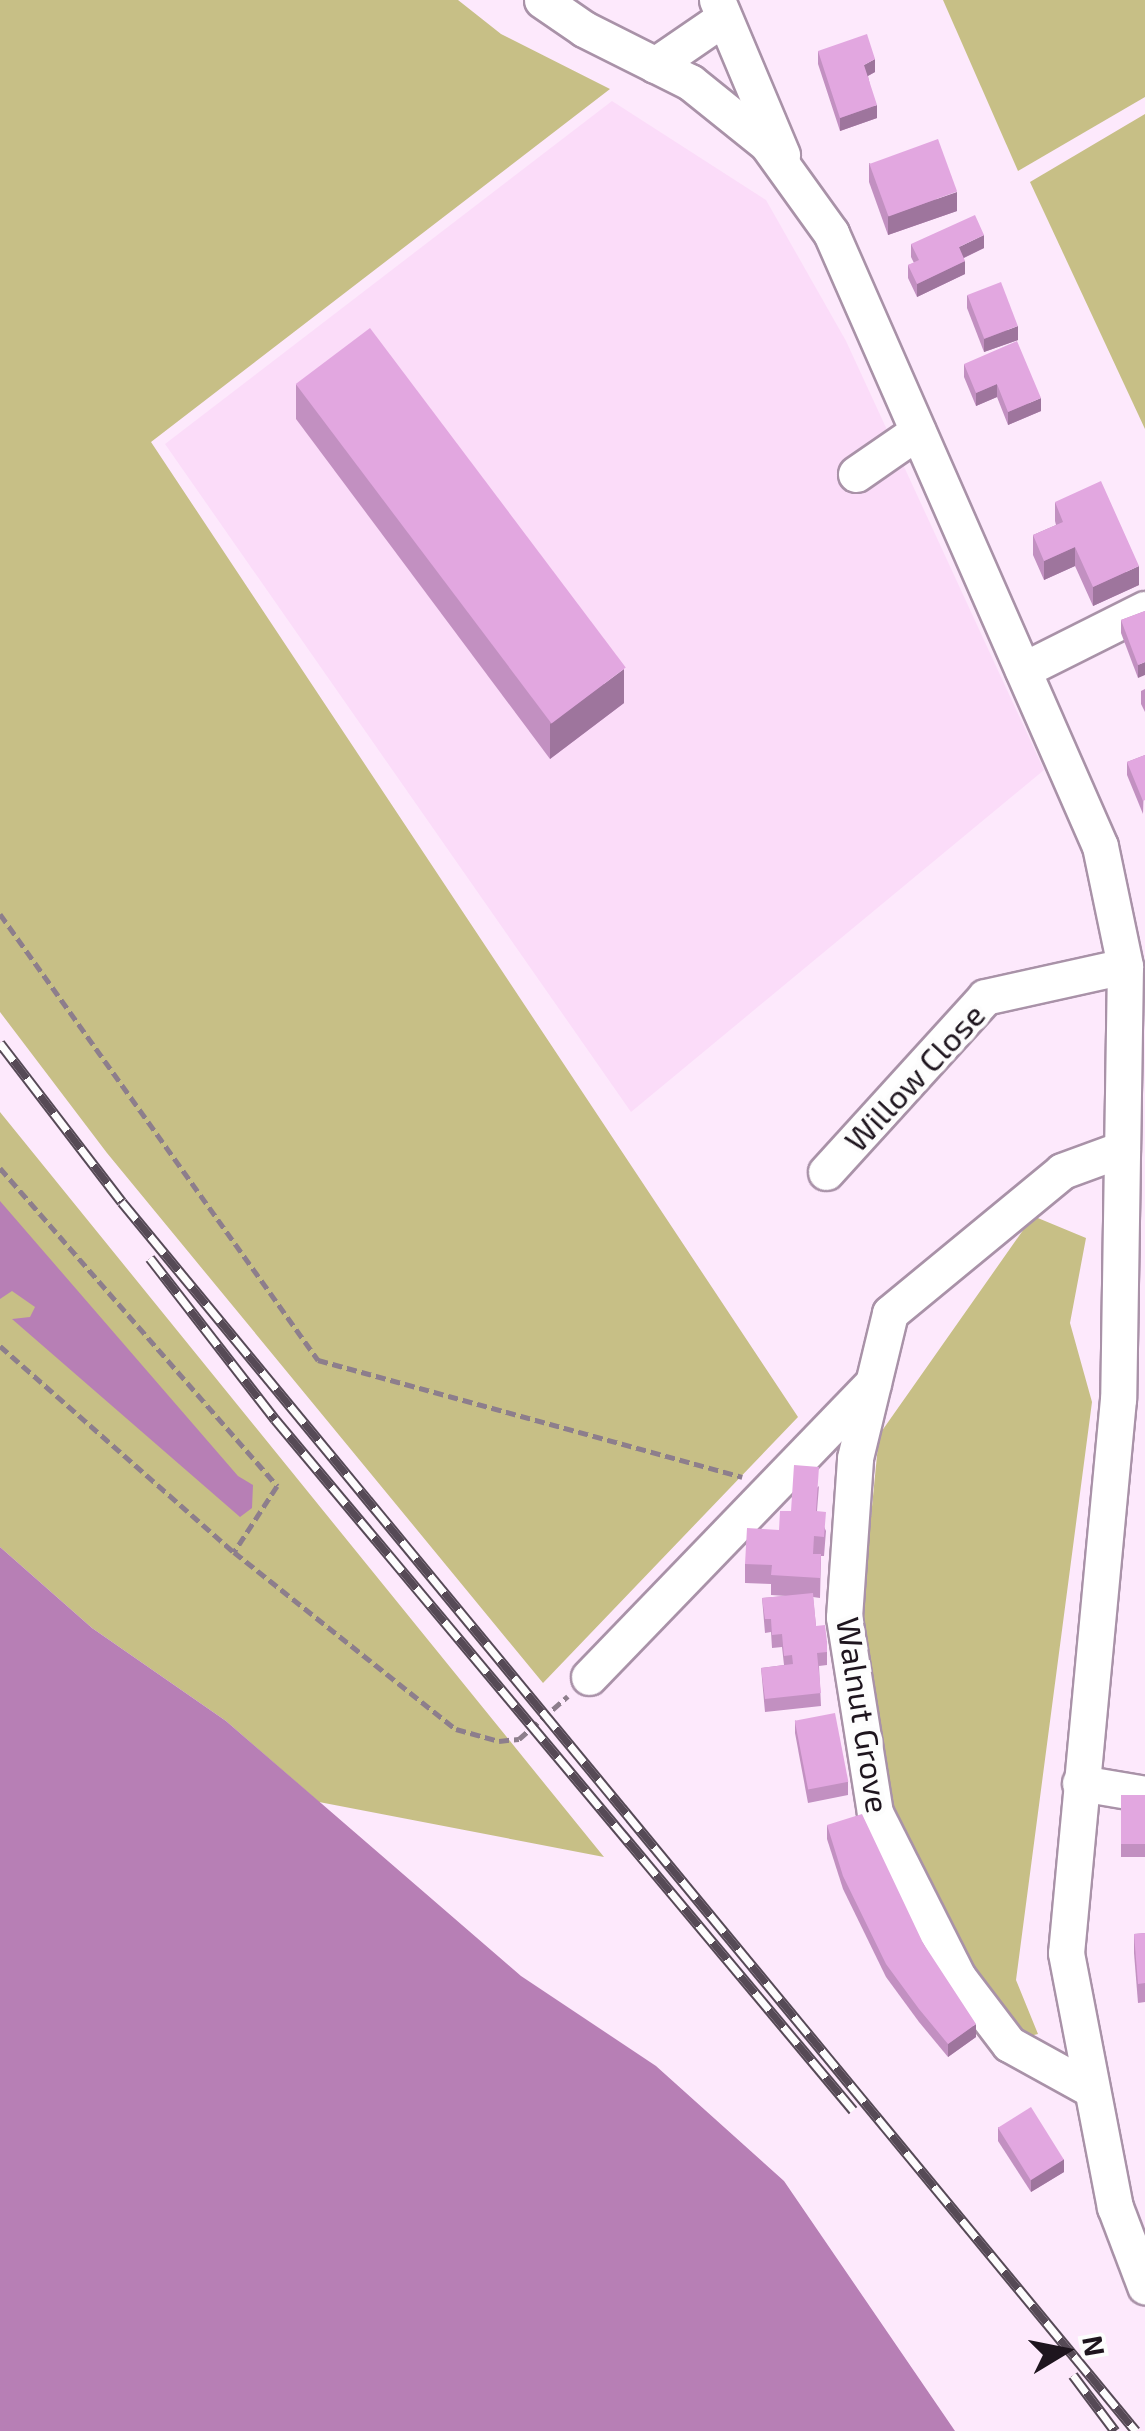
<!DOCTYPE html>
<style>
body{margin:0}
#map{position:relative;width:1145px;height:2431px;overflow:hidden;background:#fde9fc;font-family:"Exo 2",sans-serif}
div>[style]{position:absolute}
.built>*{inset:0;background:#fbdcf9}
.green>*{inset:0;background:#c7bf86}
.water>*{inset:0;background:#b77fb5}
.path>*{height:5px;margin-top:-2.5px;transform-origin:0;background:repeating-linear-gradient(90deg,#8d7e8c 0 10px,transparent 0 15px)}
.roads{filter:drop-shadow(2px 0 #a992a8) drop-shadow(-2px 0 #a992a8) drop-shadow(0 2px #a992a8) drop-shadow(0 -2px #a992a8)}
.minor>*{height:35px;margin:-17.5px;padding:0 17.5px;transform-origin:17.5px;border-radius:17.5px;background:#fff}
.rail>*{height:11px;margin-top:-5.5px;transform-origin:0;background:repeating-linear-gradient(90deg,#fdfdfd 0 22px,#564a56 0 44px);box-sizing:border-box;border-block:2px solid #564a56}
.wall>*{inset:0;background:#c290c1;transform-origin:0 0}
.shaded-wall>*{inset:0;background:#9e759d}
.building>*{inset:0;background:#e2a7e0;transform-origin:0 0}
span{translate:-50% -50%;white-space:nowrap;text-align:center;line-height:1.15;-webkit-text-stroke:9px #fdfdfd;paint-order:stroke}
.street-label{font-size:32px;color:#1e151e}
.north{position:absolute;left:1015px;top:2301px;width:100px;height:100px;-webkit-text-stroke:8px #fdfdfd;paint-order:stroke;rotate:80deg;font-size:28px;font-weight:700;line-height:40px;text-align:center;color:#1e151e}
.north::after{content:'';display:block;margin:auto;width:35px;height:45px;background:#1e151e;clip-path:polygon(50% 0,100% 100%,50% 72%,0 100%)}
</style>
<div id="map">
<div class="built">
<div style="clip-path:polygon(612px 101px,766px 200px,846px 341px,1044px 770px,631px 1112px,165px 444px)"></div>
</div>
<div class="green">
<div style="clip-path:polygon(0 0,458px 0,501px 34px,610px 89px,151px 442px,798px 1417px,543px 1683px,107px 1153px,0 1012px)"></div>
<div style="clip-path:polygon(943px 0,1145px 0,1145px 97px,1018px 171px)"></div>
<div style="clip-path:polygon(1145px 114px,1145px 429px,1030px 182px)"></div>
<div style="clip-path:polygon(0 1112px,604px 1857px,319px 1802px,226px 1721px,92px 1628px,0 1547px)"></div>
<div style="clip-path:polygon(1033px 1216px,1086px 1238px,1070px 1323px,1092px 1402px,1016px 1980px,1038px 2034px,1022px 2038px,921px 1890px,883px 1790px,862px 1609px,879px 1435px)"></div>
</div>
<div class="water">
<div style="clip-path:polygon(0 1201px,238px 1476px,253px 1485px,252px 1508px,240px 1517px,12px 1319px,30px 1317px,35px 1307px,12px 1291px,0 1299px)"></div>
<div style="clip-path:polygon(0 1547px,92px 1628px,226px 1721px,521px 1976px,656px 2066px,784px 2181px,955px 2431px,0 2431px)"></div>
</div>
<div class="path">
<div style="left:0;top:914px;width:548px;rotate:54.51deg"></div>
<div style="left:318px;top:1360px;width:440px;rotate:15.4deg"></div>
<div style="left:0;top:1168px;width:422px;rotate:48.9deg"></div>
<div style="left:277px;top:1486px;width:79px;rotate:123.1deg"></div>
<div style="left:0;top:1346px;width:312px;rotate:41.4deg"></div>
<div style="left:234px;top:1552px;width:284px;rotate:38.6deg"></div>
<div style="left:456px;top:1729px;width:45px;rotate:15.6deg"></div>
<div style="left:499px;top:1741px;width:20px;rotate:-6deg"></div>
<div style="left:519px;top:1739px;width:65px;rotate:-41.3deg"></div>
</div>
<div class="roads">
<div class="minor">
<div style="left:542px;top:0;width:51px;rotate:34.6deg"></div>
<div style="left:584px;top:29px;width:119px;rotate:26.6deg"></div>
<div style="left:690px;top:82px;width:99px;rotate:38.8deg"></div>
<div style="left:767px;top:144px;width:110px;rotate:54.3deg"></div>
<div style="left:831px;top:233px;width:669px;rotate:66.31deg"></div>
<div style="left:1100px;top:846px;width:123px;rotate:78.2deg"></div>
<div style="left:1125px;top:966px;width:433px;rotate:90.9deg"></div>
<div style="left:1118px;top:1399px;width:556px;rotate:95.36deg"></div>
<div style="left:1066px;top:1953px;width:259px;rotate:79.1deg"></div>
<div style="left:1115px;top:2207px;width:85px;rotate:69.2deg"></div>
<div style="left:717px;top:0;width:168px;rotate:67.2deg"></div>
<div style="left:655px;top:65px;width:81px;rotate:-34.5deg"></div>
<div style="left:856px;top:474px;width:75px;rotate:-34.7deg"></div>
<div style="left:1023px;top:670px;width:136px;rotate:-26.6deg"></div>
<div style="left:826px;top:1172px;width:236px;rotate:-47.7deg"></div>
<div style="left:985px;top:997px;width:143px;rotate:-12.5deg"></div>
<div style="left:589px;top:1677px;width:409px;rotate:-46deg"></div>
<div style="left:1080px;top:1783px;width:66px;rotate:9.6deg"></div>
<div style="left:1087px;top:2087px;width:89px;rotate:-151.1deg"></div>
<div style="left:1009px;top:2044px;width:84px;rotate:-127.3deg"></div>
<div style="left:958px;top:1977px;width:184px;rotate:-116.8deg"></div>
<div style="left:875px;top:1813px;width:198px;rotate:-99deg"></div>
<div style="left:844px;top:1617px;width:159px;rotate:-86deg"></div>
<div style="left:855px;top:1458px;width:149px;rotate:-76.4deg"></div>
<div style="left:890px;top:1313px;width:223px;rotate:-39.5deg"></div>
<div style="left:1062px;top:1171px;width:64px;rotate:-20.1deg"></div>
</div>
</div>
<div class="rail">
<div style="left:0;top:1043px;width:200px;rotate:52.5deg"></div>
<div style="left:122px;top:1202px;width:1593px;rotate:50.48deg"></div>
<div style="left:150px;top:1258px;width:204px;rotate:52.2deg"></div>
<div style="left:275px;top:1419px;width:901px;rotate:50.09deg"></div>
<div style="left:1073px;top:2375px;width:70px;rotate:53.1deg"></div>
</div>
<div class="wall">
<div style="clip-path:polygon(818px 51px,875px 72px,868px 76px,877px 118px,840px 131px,818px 64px)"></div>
<div style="clip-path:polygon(869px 163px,957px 211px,888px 235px,869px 182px)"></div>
<div style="clip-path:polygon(911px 244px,984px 248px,964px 258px,965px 274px,917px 297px,908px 278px,908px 265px,914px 263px,911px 257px)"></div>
<div style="clip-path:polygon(967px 295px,1018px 340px,984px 352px,967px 308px)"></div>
<div style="clip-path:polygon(964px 364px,1041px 411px,1008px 425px,997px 397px,976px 406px,964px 377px)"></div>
<div style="clip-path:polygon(296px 384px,624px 703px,550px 759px,296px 419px)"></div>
<div style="clip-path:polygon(1055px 502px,1139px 585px,1093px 606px,1075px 566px,1044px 580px,1033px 555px,1033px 535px,1056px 525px,1055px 521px)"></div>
<div style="clip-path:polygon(1145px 611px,1138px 678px,1121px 633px,1121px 620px)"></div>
<div style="clip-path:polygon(1145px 689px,1145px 712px,1141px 704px,1141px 691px)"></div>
<div style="clip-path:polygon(1145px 755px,1143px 814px,1127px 775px,1127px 762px)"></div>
<div style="clip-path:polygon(819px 1486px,817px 1511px,826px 1531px,824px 1556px,821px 1556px,820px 1598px,813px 1597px,816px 1626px,827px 1642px,827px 1665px,819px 1666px,821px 1706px,765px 1712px,761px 1668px,784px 1665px,782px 1647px,772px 1648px,771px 1632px,765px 1633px,762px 1598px,786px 1596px,771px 1595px,771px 1584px,745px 1583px,745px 1564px,779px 1530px,791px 1511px)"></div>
<div style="clip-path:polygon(795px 1720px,848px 1782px,848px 1795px,808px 1803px,795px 1733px)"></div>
<div style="left:1145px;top:1795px;width:62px;height:24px;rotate:90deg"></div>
<div style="clip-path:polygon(827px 1825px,923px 1943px,976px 2037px,948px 2057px,919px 2022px,886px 1977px,843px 1889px,827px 1839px)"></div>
<div style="clip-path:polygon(1145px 1933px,1145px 2002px,1138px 2003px,1134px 1953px,1134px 1934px)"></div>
<div style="clip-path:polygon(998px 2127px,1064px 2172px,1031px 2192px,998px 2141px)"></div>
</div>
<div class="shaded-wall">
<div style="clip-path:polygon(875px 59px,875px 72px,864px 78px,864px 65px)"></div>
<div style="clip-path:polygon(877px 105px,877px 118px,840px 131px,840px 118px)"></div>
<div style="clip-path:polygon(957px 192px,957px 211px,888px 235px,888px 216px)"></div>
<div style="clip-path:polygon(984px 235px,984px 248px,959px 260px,959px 247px)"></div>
<div style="clip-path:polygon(965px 261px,965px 274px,917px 297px,917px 284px)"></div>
<div style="clip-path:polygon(1018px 326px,1018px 340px,984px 352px,984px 339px)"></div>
<div style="clip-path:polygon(997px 384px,997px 397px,976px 406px,976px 393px)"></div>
<div style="clip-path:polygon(1041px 398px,1041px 411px,1008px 425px,1008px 412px)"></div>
<div style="clip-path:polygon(1075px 547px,1075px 566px,1044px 580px,1044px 561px)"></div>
<div style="clip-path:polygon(1139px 566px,1139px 585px,1093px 606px,1093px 587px)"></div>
<div style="clip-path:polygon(1145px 662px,1145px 675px,1138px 678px,1138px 665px)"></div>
<div style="clip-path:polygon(624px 669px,624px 703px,550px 759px,550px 724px)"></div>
<div style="clip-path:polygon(976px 2024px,976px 2037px,948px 2057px,948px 2044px)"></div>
<div style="clip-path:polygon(1064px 2159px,1064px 2172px,1031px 2192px,1031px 2179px)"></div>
</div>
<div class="building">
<div style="clip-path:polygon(867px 34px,875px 59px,864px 65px,877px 105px,840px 118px,818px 51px)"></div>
<div style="left:938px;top:139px;width:56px;height:73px;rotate:70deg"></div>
<div style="clip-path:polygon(975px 215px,984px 235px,959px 247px,965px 261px,917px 284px,908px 265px,919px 260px,911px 244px)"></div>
<div style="left:1001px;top:282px;width:47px;height:36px;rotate:69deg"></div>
<div style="left:370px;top:328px;width:425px;height:93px;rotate:53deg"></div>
<div style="clip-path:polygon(1017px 341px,1041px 398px,1008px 412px,997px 384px,976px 393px,964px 364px)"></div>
<div style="clip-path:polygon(1101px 481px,1139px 566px,1093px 587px,1075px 547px,1044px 561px,1033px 535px,1063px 522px,1055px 502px)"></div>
<div style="clip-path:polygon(1145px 611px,1145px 662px,1138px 665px,1121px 620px)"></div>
<div style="clip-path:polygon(1145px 755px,1145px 800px,1143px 801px,1127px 762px)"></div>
<div style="clip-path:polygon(794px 1465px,819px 1467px,816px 1511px,826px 1512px,824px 1537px,814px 1536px,813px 1554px,821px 1554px,820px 1578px,771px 1575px,772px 1565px,745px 1564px,747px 1528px,779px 1530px,780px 1511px,791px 1511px)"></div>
<div style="clip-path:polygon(813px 1593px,816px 1626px,825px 1625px,827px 1642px,827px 1652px,817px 1653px,821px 1693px,765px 1699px,761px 1668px,793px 1664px,792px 1655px,784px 1656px,782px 1634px,772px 1635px,771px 1619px,765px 1619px,762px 1598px)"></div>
<div style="left:835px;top:1713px;width:70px;height:41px;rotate:79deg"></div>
<div style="left:1145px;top:1795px;width:49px;height:24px;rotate:90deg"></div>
<div style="clip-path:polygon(862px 1814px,923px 1943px,976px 2024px,948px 2044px,919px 2009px,886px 1964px,843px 1876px,827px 1825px)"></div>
<div style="clip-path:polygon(1145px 1933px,1145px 1983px,1138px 1984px,1134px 1934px)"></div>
<div style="left:1031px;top:2107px;width:62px;height:39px;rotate:58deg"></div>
</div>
<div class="street-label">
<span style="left:914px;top:1077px;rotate:-47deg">Willow Close</span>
<span style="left:864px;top:1715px;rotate:81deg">Walnut Grove</span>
</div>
<div class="north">N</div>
</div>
